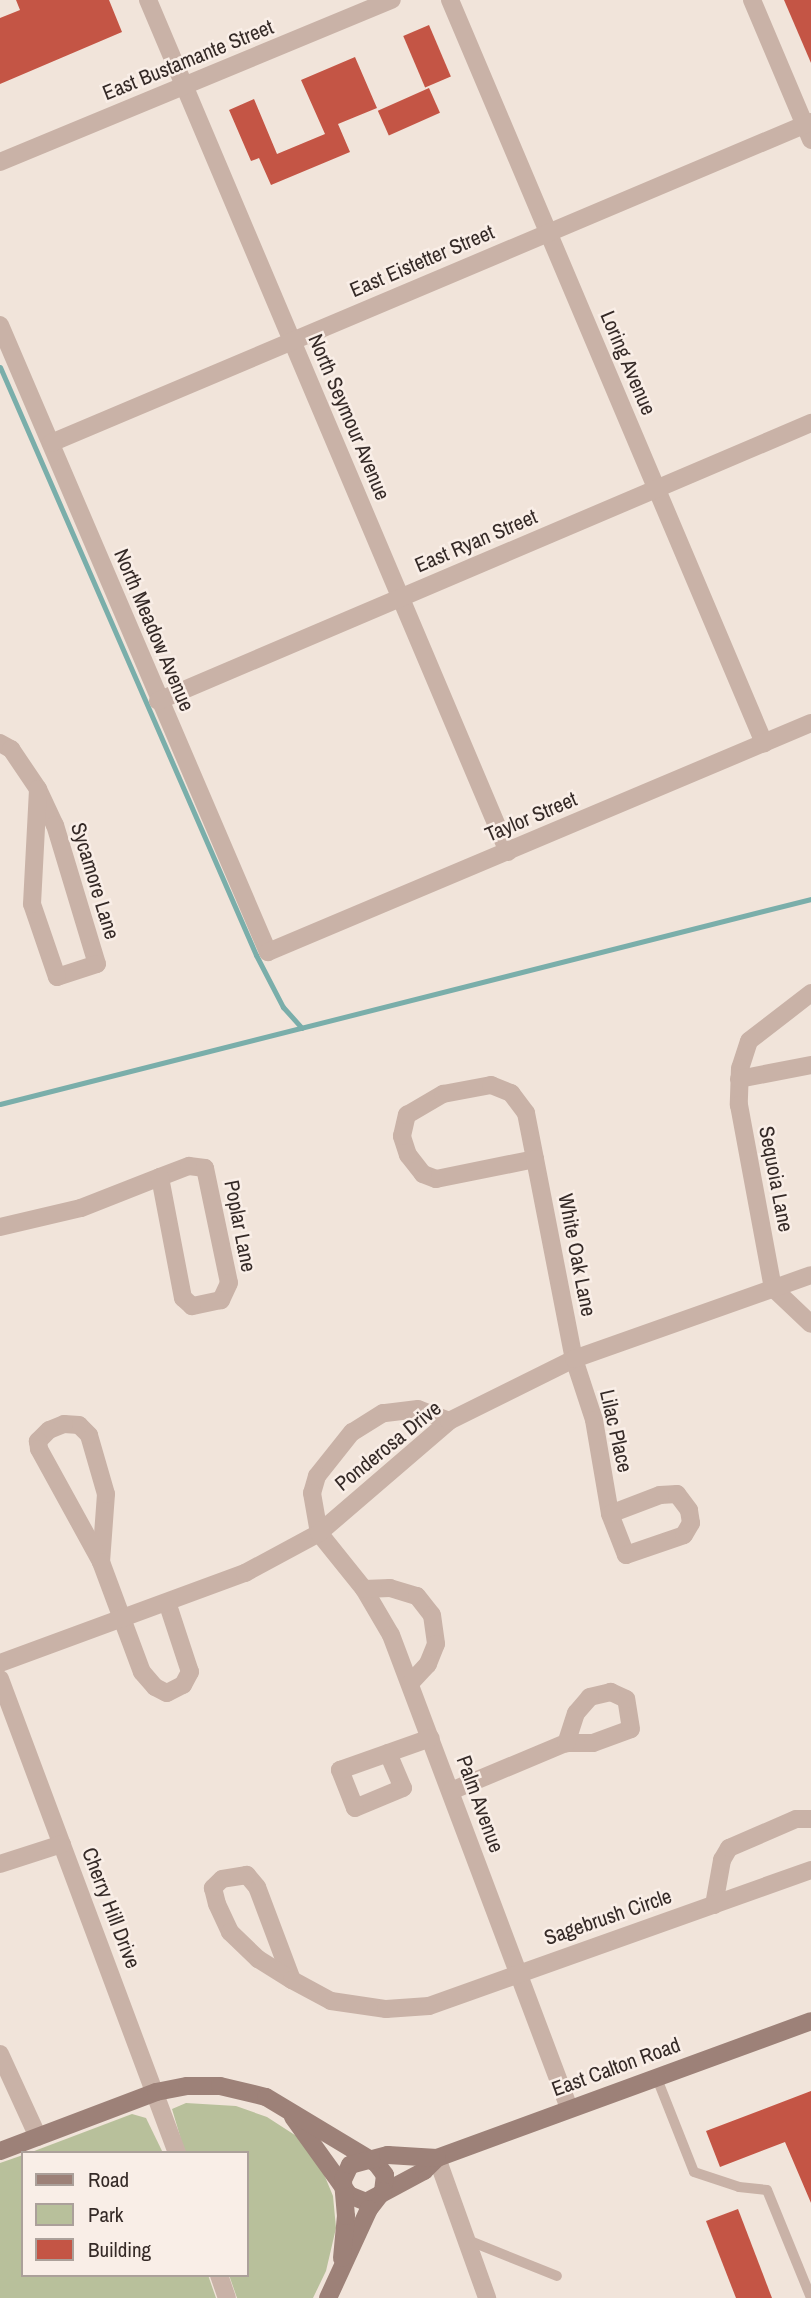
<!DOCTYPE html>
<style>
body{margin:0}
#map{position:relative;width:811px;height:2298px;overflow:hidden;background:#f1e4da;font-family:"Archivo Narrow",sans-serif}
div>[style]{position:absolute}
.green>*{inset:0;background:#b8c09b}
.stream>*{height:5px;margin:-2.5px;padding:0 2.5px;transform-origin:2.5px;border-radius:2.5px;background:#7aaeaa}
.building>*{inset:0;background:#c45545;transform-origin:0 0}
.service>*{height:10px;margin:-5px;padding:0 5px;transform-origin:5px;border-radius:5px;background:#c9b2a7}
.minor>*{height:18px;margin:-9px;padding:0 9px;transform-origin:9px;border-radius:9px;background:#c9b2a7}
.tertiary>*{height:18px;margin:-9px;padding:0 9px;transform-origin:9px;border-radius:9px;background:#c9b2a7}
.secondary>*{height:18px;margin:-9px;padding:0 9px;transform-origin:9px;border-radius:9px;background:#9d8178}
span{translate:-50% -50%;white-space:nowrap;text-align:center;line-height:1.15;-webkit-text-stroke:5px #f9eee7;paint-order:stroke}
.street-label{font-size:21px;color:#352a27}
.legend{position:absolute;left:21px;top:2151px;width:228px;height:126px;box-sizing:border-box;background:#f9eee7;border:2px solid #aba09a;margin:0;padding:9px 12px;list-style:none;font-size:21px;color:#352a27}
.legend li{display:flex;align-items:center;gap:14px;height:35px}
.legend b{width:35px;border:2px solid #aba09a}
</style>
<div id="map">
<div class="green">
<div style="clip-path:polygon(186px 2103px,236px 2106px,267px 2117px,301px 2139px,321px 2167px,333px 2196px,336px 2228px,326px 2271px,313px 2298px,237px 2298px,229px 2275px,247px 2275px,247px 2153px,185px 2153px,172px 2109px)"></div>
<div style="clip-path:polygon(132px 2114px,146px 2118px,163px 2153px,29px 2153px)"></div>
<div style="clip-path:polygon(23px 2155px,23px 2275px,208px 2275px,216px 2298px,0 2298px,0 2163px)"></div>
</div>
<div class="stream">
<div style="left:0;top:367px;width:641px;rotate:66.47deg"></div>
<div style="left:256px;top:955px;width:59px;rotate:62.6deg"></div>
<div style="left:283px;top:1007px;width:28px;rotate:48deg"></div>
<div style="left:0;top:1104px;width:837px;rotate:-14.19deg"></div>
</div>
<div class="building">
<div style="clip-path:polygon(16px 0,109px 0,122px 32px,0 84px,0 18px,20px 10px)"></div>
<div style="clip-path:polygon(784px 0,811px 0,811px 63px)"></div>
<div style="left:429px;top:25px;width:56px;height:28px;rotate:67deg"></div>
<div style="clip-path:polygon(355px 57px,377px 108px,338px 124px,350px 152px,271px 185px,259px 158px,251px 161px,229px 110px,254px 99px,277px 154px,325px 134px,301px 80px)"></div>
<div style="left:429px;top:88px;width:27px;height:56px;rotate:66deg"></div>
<div style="clip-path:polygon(811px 2091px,811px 2203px,785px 2142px,720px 2167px,706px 2131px)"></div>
<div style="clip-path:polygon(738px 2209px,772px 2298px,736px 2298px,706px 2221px)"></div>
</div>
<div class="service">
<div style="left:656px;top:2076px;width:103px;rotate:68.4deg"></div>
<div style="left:694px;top:2172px;width:47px;rotate:18.4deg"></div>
<div style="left:739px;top:2187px;width:28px;rotate:6deg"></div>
<div style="left:767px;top:2190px;width:117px;rotate:67.8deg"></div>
<div style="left:465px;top:2239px;width:99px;rotate:21.9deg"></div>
</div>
<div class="minor">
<div style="left:148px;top:0;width:925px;rotate:67.09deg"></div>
<div style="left:450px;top:0;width:807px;rotate:67.09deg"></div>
<div style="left:752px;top:0;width:152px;rotate:67.1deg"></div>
<div style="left:0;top:325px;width:682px;rotate:66.86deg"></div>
<div style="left:268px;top:952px;width:589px;rotate:-22.87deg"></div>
<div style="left:51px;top:443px;width:825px;rotate:-22.9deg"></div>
<div style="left:158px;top:701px;width:710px;rotate:-23.06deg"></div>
<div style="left:0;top:743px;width:13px;rotate:29deg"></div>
<div style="left:11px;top:749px;width:48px;rotate:56deg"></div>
<div style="left:38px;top:789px;width:40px;rotate:65deg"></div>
<div style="left:55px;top:825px;width:145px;rotate:73.2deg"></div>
<div style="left:97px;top:964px;width:42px;rotate:162deg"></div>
<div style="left:57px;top:977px;width:77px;rotate:-108.9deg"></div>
<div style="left:32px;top:904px;width:115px;rotate:-87deg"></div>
<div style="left:811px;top:993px;width:78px;rotate:142.3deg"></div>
<div style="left:749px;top:1041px;width:28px;rotate:108deg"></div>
<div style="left:740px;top:1068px;width:37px;rotate:92deg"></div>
<div style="left:739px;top:1105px;width:186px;rotate:79.5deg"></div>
<div style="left:773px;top:1288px;width:52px;rotate:43.5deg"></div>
<div style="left:739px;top:1079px;width:73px;rotate:-11deg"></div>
<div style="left:535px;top:1159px;width:101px;rotate:168.6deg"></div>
<div style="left:436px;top:1179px;width:14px;rotate:-159deg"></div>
<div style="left:423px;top:1174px;width:24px;rotate:-128deg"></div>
<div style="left:408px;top:1155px;width:20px;rotate:-108deg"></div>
<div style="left:402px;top:1136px;width:22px;rotate:-77deg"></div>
<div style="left:407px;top:1115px;width:42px;rotate:-30.3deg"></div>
<div style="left:443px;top:1094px;width:49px;rotate:-10.6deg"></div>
<div style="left:491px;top:1085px;width:22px;rotate:22deg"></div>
<div style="left:511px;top:1093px;width:25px;rotate:53deg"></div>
<div style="left:526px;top:1113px;width:47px;rotate:78.9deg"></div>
<div style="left:535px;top:1159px;width:204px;rotate:79deg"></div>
<div style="left:574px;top:1359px;width:64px;rotate:71.8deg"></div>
<div style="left:594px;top:1420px;width:95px;rotate:80.3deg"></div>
<div style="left:610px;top:1514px;width:44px;rotate:68.7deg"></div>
<div style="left:626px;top:1555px;width:61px;rotate:-19deg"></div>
<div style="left:684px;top:1535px;width:14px;rotate:-60deg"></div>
<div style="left:691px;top:1523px;width:13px;rotate:-99deg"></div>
<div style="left:689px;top:1510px;width:20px;rotate:-127deg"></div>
<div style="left:677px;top:1494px;width:17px;rotate:177deg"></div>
<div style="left:660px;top:1495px;width:53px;rotate:159.2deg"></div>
<div style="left:0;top:1227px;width:83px;rotate:-13.2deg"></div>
<div style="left:81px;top:1208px;width:85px;rotate:-21.4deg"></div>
<div style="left:160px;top:1177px;width:31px;rotate:-21deg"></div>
<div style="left:189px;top:1166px;width:16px;rotate:7deg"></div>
<div style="left:205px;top:1168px;width:117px;rotate:78.2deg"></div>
<div style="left:229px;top:1283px;width:19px;rotate:115deg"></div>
<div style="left:221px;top:1300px;width:30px;rotate:168deg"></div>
<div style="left:192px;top:1306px;width:12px;rotate:-138deg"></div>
<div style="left:183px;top:1298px;width:123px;rotate:-100.8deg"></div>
<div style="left:449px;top:1421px;width:33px;rotate:-159deg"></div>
<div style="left:418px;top:1409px;width:35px;rotate:173deg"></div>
<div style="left:383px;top:1413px;width:36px;rotate:148deg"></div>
<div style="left:352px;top:1432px;width:56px;rotate:128.5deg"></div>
<div style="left:317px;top:1476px;width:18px;rotate:106deg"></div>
<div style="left:312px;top:1493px;width:41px;rotate:80.1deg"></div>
<div style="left:319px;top:1533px;width:72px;rotate:51.2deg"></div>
<div style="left:364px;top:1589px;width:53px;rotate:59.6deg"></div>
<div style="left:391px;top:1635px;width:505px;rotate:69.38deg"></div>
<div style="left:101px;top:1562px;width:68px;rotate:-85.8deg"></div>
<div style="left:106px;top:1494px;width:61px;rotate:-106.1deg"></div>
<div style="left:89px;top:1435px;width:14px;rotate:-135deg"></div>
<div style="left:79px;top:1425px;width:15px;rotate:-176deg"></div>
<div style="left:64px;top:1424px;width:16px;rotate:158deg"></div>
<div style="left:49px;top:1430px;width:16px;rotate:135deg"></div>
<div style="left:38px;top:1441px;width:8px;rotate:83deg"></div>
<div style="left:39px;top:1449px;width:129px;rotate:61.2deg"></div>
<div style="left:101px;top:1562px;width:117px;rotate:69.6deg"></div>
<div style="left:142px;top:1672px;width:20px;rotate:49deg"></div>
<div style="left:155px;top:1687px;width:13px;rotate:27deg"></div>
<div style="left:167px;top:1693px;width:18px;rotate:-27deg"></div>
<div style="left:183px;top:1685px;width:15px;rotate:-62deg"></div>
<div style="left:190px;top:1672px;width:71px;rotate:-108.2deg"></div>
<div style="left:364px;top:1589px;width:26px;rotate:-2deg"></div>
<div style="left:390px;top:1588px;width:28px;rotate:17deg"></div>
<div style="left:417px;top:1596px;width:24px;rotate:52deg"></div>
<div style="left:432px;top:1615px;width:29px;rotate:82deg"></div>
<div style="left:436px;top:1644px;width:22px;rotate:112deg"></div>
<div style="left:428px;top:1664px;width:25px;rotate:133deg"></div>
<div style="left:0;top:1663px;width:261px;rotate:-20.2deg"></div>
<div style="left:245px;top:1573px;width:84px;rotate:-28.4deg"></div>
<div style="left:319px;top:1533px;width:172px;rotate:-40.7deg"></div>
<div style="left:449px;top:1421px;width:140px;rotate:-26.4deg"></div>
<div style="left:574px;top:1359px;width:251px;rotate:-19.5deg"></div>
<div style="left:0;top:1679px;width:506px;rotate:69.52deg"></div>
<div style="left:388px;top:1753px;width:38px;rotate:67deg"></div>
<div style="left:403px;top:1788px;width:52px;rotate:157.4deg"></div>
<div style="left:355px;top:1808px;width:41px;rotate:-111.5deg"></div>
<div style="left:340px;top:1770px;width:96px;rotate:-19.4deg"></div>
<div style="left:451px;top:1791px;width:125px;rotate:-22.7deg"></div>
<div style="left:566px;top:1743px;width:27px"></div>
<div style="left:593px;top:1743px;width:40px;rotate:-20.2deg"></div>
<div style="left:631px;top:1729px;width:30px;rotate:-99deg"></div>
<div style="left:626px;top:1699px;width:17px;rotate:-155deg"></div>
<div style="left:611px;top:1692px;width:22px;rotate:167deg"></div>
<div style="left:590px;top:1697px;width:21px;rotate:131deg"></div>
<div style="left:576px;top:1713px;width:32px;rotate:108deg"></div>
<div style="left:0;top:1864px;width:65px;rotate:-17.9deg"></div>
<div style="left:714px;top:1905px;width:46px;rotate:-79.9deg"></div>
<div style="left:722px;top:1860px;width:14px;rotate:-60deg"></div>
<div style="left:729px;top:1848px;width:73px;rotate:-23.4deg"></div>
<div style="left:796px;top:1819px;width:15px"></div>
<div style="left:292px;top:1980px;width:99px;rotate:-110.6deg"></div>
<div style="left:257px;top:1887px;width:16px;rotate:-130deg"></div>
<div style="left:247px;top:1875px;width:25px;rotate:171deg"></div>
<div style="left:222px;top:1879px;width:13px;rotate:135deg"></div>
<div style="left:213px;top:1888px;width:16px;rotate:76deg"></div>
<div style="left:217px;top:1904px;width:31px;rotate:65deg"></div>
<div style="left:230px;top:1932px;width:39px;rotate:44deg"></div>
<div style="left:258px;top:1959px;width:40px;rotate:32deg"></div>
<div style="left:292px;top:1980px;width:44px;rotate:28.3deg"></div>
<div style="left:331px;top:2001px;width:56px;rotate:8.3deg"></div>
<div style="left:386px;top:2009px;width:43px;rotate:-4deg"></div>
<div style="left:429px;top:2006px;width:405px;rotate:-19.6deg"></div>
<div style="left:0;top:2054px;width:91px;rotate:65.4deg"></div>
<div style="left:437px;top:2158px;width:149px;rotate:70.3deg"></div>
<div style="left:219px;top:2275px;width:24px;rotate:71deg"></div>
</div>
<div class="tertiary">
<div style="left:0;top:162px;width:424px;rotate:-22.5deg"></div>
</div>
<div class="secondary">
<div style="left:293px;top:2117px;width:96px;rotate:54.3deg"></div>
<div style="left:349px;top:2195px;width:18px;rotate:22deg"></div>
<div style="left:366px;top:2202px;width:66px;rotate:-28.1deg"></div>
<div style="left:424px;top:2171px;width:18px;rotate:-45deg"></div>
<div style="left:437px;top:2158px;width:398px;rotate:-20.1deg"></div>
<div style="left:0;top:2151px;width:167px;rotate:-20.7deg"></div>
<div style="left:156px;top:2092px;width:32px;rotate:-11deg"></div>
<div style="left:187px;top:2086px;width:33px"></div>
<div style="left:220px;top:2086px;width:47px;rotate:13.4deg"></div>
<div style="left:266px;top:2097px;width:128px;rotate:31deg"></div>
<div style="left:376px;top:2163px;width:15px;rotate:53deg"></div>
<div style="left:385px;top:2175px;width:16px;rotate:97deg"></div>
<div style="left:383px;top:2191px;width:23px;rotate:128deg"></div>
<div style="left:369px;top:2209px;width:98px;rotate:114.7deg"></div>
<div style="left:342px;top:2258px;width:42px;rotate:-84.6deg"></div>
<div style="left:346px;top:2216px;width:36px;rotate:-95deg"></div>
<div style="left:343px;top:2180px;width:17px;rotate:-65deg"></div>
<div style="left:350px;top:2165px;width:39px;rotate:-15deg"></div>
<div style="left:388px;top:2155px;width:49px;rotate:3.5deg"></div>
</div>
<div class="street-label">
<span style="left:188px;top:60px;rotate:-22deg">East Bustamante Street</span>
<span style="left:422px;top:261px;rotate:-23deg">East Eistetter Street</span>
<span style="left:628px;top:363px;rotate:67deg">Loring Avenue</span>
<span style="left:349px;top:417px;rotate:67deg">North Seymour Avenue</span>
<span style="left:476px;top:541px;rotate:-23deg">East Ryan Street</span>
<span style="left:154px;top:630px;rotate:67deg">North Meadow Avenue</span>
<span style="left:531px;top:817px;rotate:-23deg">Taylor Street</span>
<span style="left:95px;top:881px;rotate:73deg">Sycamore Lane</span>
<span style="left:776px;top:1179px;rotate:79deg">Sequoia Lane</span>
<span style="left:240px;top:1226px;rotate:79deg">Poplar Lane</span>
<span style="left:577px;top:1255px;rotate:79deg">White Oak Lane</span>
<span style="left:616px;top:1431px;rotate:77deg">Lilac Place</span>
<span style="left:388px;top:1446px;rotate:-39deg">Ponderosa Drive</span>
<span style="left:480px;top:1804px;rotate:70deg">Palm Avenue</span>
<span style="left:111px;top:1908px;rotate:69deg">Cherry Hill Drive</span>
<span style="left:608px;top:1917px;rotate:-19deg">Sagebrush Circle</span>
<span style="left:616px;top:2067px;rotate:-20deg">East Calton Road</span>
</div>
<ul class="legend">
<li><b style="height:9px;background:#9d8178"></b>Road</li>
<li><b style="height:19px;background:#b8c09b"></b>Park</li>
<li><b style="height:19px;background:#c45545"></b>Building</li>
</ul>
</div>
